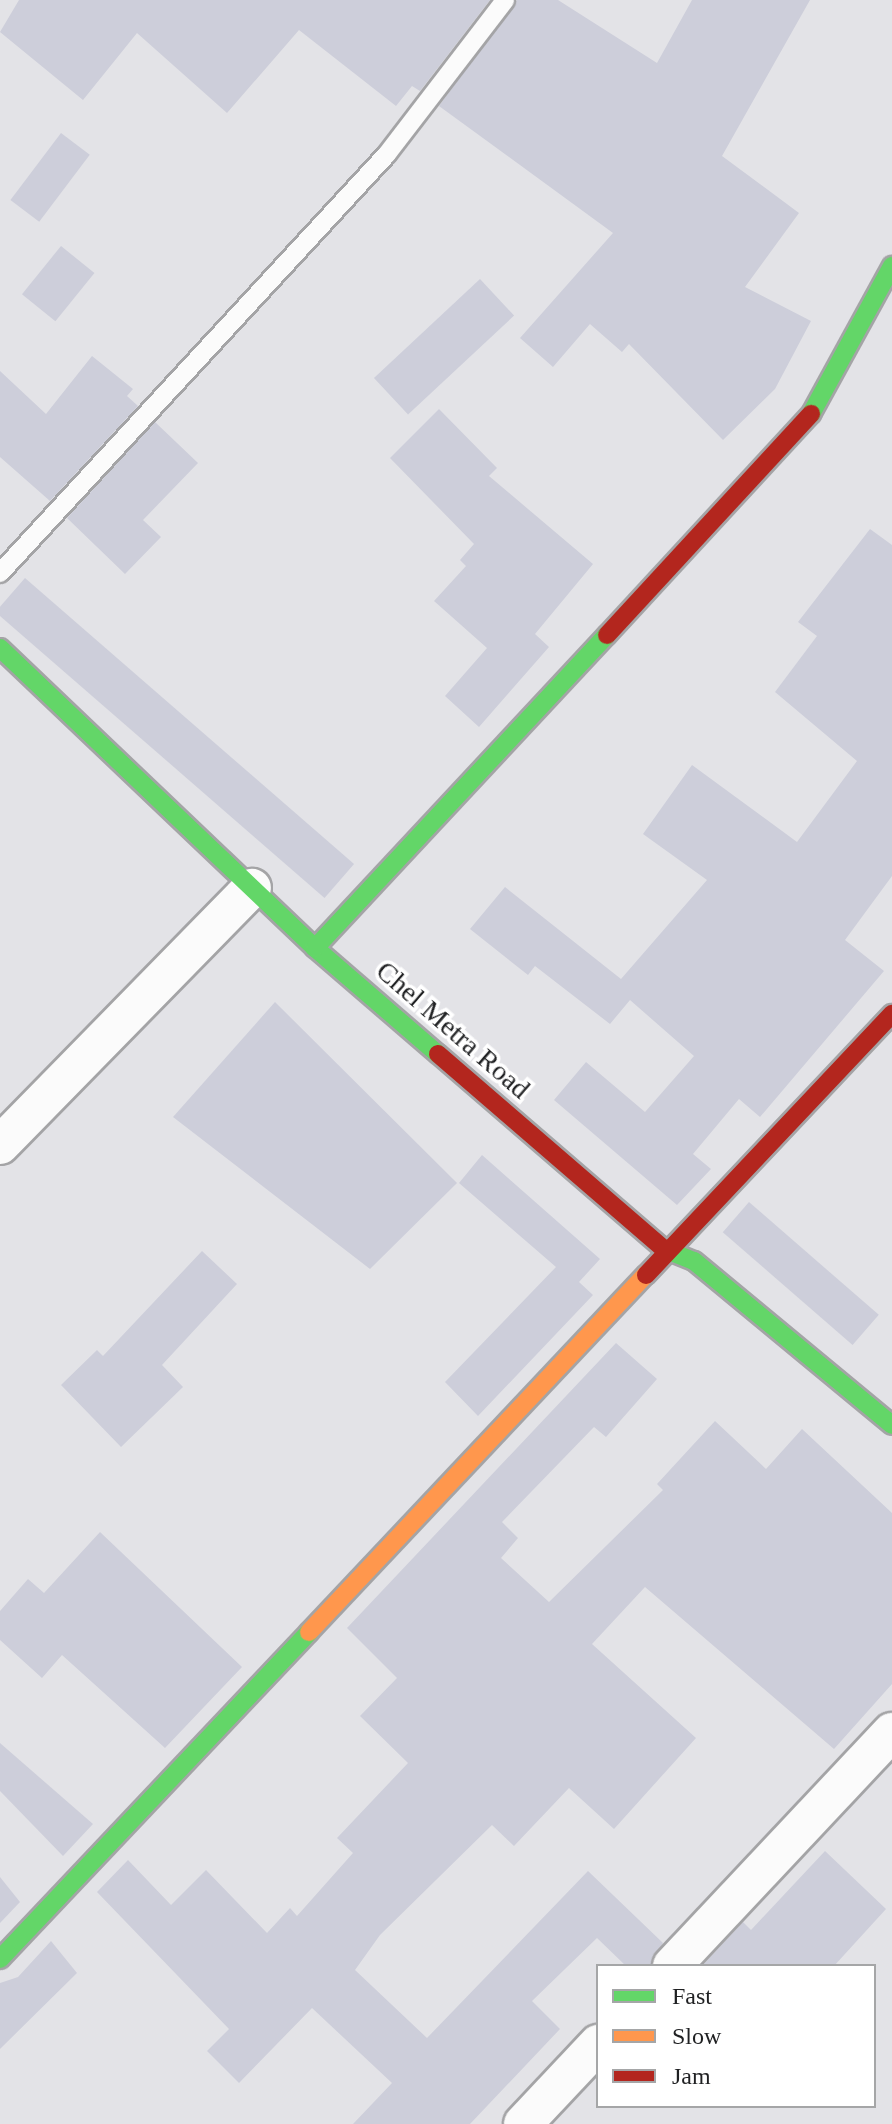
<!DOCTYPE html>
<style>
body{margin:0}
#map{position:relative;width:892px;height:2124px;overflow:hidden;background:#e3e3e7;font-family:Georgia,serif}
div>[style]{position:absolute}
.building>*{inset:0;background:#cdceda;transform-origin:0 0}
.roads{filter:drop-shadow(2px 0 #a4a4a6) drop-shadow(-2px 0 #a4a4a6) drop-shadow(0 2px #a4a4a6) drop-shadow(0 -2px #a4a4a6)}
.lane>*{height:18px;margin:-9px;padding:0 9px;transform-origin:9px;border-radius:9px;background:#fbfbfb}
.street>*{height:38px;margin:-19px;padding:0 19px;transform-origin:19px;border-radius:19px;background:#fbfbfb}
.fast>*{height:18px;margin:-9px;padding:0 9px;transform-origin:9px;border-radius:9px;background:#63d668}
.slow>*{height:18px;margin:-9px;padding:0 9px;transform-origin:9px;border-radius:9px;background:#ff974d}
.jam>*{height:18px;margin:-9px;padding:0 9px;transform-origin:9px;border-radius:9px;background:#b3261e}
span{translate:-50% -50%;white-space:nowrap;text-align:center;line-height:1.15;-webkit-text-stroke:7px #fff;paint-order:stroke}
.street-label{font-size:28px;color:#1f2022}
.legend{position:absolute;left:596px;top:1964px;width:280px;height:144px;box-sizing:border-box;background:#fff;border:2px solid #a5a6a7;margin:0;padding:10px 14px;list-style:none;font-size:24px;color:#1f2022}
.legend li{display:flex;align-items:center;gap:16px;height:40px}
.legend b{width:40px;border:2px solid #a5a6a7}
</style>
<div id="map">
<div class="building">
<div style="clip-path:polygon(19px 0,490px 0,420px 91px,412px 86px,396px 106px,299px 30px,227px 113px,137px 33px,83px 100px,0 32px)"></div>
<div style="clip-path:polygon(517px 0,558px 0,657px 63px,692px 0,810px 0,722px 156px,799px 213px,745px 287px,811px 321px,775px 389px,723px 440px,629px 344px,622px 352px,590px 324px,553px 367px,520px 338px,613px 233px,439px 106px)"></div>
<div style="left:61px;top:133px;width:36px;height:84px;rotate:37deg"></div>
<div style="left:61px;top:246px;width:43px;height:62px;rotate:39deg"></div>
<div style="left:480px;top:279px;width:50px;height:145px;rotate:47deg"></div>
<div style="clip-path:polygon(92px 356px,133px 389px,127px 396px,138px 406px,50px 501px,0 457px,0 371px,46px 414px)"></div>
<div style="clip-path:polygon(439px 409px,497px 468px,489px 476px,593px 564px,535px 634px,549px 647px,479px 727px,445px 696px,487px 648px,434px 601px,466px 566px,460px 560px,474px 544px,390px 458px)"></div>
<div style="clip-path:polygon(155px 422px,198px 463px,143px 520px,161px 537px,125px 574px,67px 518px)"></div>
<div style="clip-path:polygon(870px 529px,892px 545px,892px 876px,845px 940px,884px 971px,760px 1117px,739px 1099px,693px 1154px,711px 1169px,677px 1205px,554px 1100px,586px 1062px,645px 1112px,694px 1056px,630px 1000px,610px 1024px,535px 966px,528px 975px,470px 929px,505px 887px,621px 979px,707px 880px,643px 834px,692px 765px,797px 842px,857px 761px,775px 692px,817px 636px,798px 622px)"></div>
<div style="left:25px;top:578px;width:436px;height:45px;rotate:41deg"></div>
<div style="clip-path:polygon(275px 1002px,457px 1183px,370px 1269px,173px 1117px)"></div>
<div style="clip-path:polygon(482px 1155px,600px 1259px,579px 1282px,593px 1295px,478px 1416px,445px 1382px,556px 1267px,459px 1183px)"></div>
<div style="left:749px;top:1202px;width:172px;height:40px;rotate:41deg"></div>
<div style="clip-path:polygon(202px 1251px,237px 1284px,162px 1365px,183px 1387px,121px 1447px,61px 1385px,97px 1350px,103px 1356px)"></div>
<div style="clip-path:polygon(616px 1343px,657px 1379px,606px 1437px,594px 1427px,502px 1522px,518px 1538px,501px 1558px,549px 1602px,663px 1490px,657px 1484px,715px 1421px,766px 1469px,802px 1429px,892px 1513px,892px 1684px,834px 1749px,645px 1587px,592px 1644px,696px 1738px,614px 1829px,569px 1788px,514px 1846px,492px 1825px,380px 1935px,355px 1970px,427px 2038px,588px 1871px,663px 1943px,651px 1966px,626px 1966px,597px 1938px,532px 2001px,560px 2029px,470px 2124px,353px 2124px,392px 2083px,312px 2008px,239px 2083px,207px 2051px,229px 2029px,97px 1892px,128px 1860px,171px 1905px,206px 1870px,267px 1933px,290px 1908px,297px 1916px,353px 1853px,337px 1838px,408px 1763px,360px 1716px,397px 1678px,347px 1628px)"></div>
<div style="clip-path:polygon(100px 1532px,242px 1667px,165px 1748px,62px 1655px,42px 1678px,0 1640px,0 1611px,28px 1579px,44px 1593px)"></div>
<div style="clip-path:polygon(0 1743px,93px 1824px,63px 1856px,0 1791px)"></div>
<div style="clip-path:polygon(825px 1851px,886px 1909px,834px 1966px,702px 1966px,743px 1922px,751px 1930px)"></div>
<div style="clip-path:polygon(0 1877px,20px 1902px,0 1923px)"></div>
<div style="clip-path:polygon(51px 1941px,77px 1973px,0 2049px,0 1983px,18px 1977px)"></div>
</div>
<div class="roads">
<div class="lane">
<div style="left:0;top:573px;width:570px;rotate:-47.27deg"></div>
<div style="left:387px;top:154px;width:194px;rotate:-52.5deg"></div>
</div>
<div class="street">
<div style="left:0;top:1145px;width:360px;rotate:-45.6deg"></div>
<div style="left:672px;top:1966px;width:321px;rotate:-46.8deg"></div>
<div style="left:523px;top:2124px;width:110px;rotate:-46.8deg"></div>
</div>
<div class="fast">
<div style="left:811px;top:414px;width:169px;rotate:-61.3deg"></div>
<div style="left:0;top:648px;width:435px;rotate:43.6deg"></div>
<div style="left:315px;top:948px;width:162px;rotate:40.8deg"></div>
<div style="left:315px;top:948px;width:428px;rotate:-47deg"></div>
<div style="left:664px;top:1249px;width:32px;rotate:22deg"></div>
<div style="left:694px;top:1261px;width:257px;rotate:39.6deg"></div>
<div style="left:0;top:1959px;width:450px;rotate:-46.6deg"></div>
</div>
<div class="slow">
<div style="left:309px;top:1632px;width:491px;rotate:-46.7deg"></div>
</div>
<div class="jam">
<div style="left:607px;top:635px;width:301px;rotate:-47.3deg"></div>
<div style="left:438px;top:1054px;width:298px;rotate:40.8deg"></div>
<div style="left:646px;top:1275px;width:359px;rotate:-46.7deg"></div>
</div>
</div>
<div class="street-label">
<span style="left:453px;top:1030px;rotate:41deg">Chel Metra Road</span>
</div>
<ul class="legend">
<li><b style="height:10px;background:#63d668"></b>Fast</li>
<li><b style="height:10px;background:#ff974d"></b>Slow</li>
<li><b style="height:10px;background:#b3261e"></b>Jam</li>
</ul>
</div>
